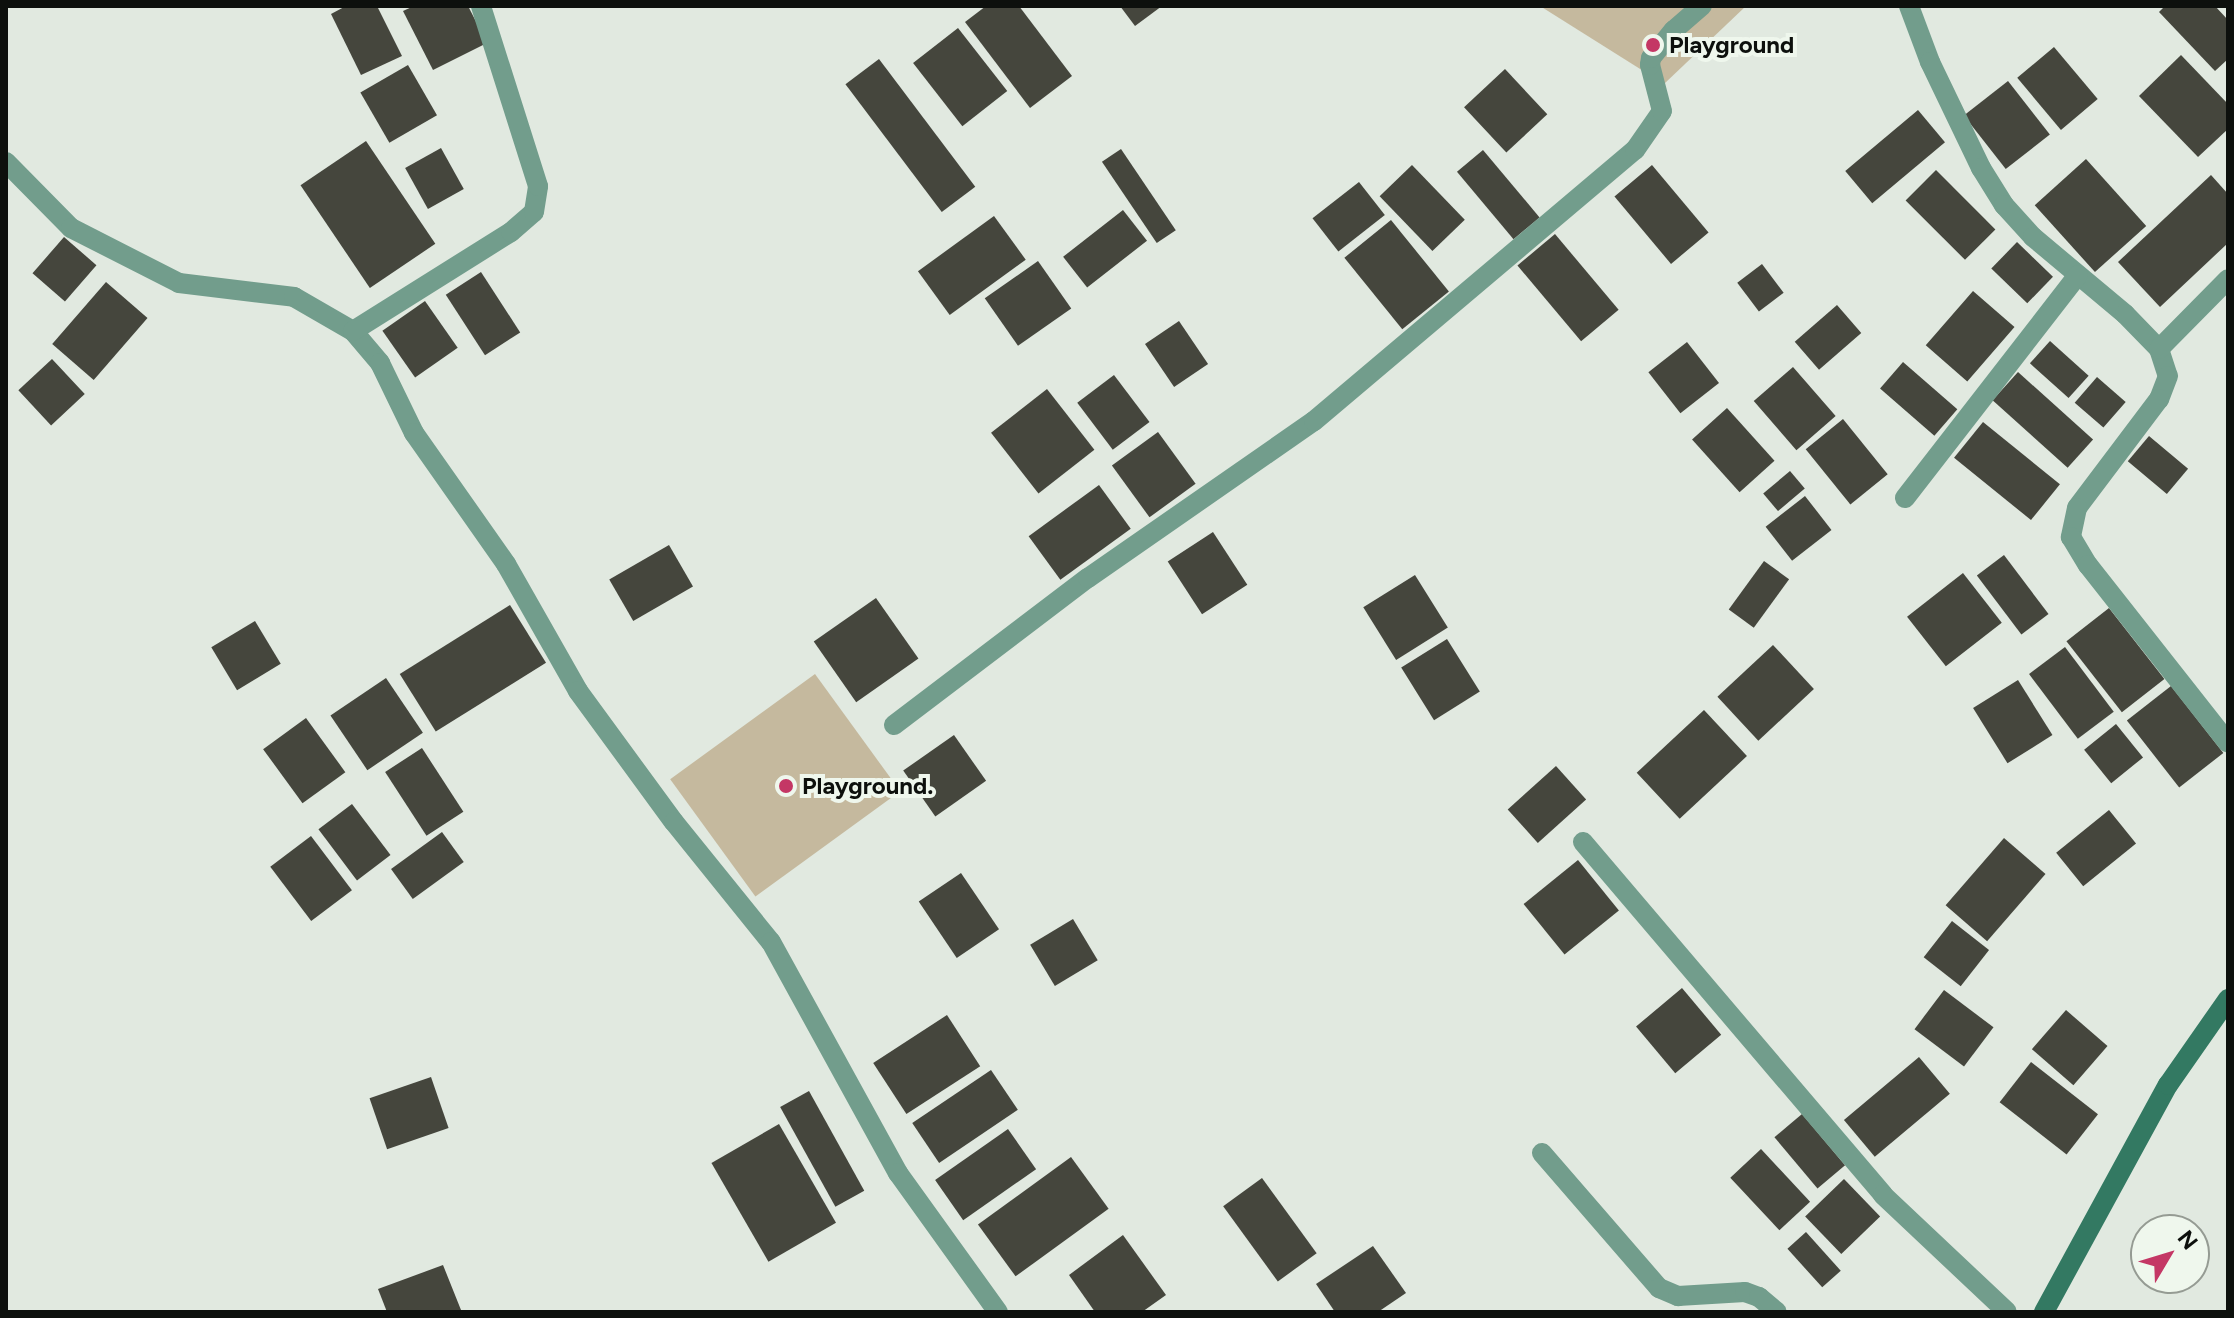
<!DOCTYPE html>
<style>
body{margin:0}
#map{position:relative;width:2234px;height:1318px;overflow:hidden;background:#e1e9e0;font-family:Figtree,sans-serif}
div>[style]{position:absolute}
.green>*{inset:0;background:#c5b99e;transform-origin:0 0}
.building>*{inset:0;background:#45463d;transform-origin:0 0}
.street>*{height:20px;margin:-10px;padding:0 10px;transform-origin:10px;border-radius:10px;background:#729d8c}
.secondary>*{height:20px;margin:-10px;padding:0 10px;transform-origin:10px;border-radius:10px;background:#337962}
.dots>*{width:22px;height:22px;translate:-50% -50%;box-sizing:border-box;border:4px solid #eff7ed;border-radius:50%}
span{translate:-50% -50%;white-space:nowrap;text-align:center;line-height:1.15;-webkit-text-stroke:8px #eff7ed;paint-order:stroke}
.poi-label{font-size:24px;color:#0d100d;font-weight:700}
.left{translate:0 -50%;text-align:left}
.frame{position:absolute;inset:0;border:8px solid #0d100d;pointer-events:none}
.north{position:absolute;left:2130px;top:1214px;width:80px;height:80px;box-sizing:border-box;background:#eff7ed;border:2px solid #959b93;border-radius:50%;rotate:52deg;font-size:22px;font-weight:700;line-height:32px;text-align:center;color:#0d100d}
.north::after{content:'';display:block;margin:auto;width:28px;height:36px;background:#c43765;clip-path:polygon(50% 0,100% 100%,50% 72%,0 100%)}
</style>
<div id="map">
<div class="green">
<div style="clip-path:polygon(1540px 6px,1746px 6px,1664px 84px)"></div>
<div style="left:815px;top:674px;width:145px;height:179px;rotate:54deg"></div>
</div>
<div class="building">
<div style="clip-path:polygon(346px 6px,377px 6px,402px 56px,361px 75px,331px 14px)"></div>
<div style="clip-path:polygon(414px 6px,468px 6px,487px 43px,433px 70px,403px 11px)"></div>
<div style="clip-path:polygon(986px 6px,1019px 6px,1072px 76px,1030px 108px,965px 22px)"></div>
<div style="clip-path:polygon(1120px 6px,1162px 6px,1135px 26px)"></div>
<div style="clip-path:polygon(2165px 6px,2215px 6px,2228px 20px,2228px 59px,2215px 71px,2159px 12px)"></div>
<div style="left:958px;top:28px;width:80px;height:57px;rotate:52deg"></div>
<div style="left:2054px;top:47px;width:68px;height:48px;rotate:50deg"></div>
<div style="clip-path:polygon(2181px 55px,2228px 104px,2228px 129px,2198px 157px,2139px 96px)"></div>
<div style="left:879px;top:59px;width:160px;height:42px;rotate:53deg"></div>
<div style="left:408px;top:65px;width:58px;height:55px;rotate:60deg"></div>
<div style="left:1505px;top:69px;width:62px;height:56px;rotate:47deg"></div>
<div style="left:2008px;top:81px;width:68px;height:56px;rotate:52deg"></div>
<div style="left:1918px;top:110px;width:42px;height:95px;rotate:50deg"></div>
<div style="left:366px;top:141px;width:124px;height:79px;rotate:56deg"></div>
<div style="left:441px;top:148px;width:47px;height:41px;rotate:61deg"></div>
<div style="left:1121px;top:149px;width:98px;height:23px;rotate:56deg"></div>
<div style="left:1483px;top:150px;width:88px;height:34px;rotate:50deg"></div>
<div style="left:2086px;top:159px;width:90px;height:69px;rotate:48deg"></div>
<div style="left:1412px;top:165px;width:76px;height:45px;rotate:46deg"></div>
<div style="left:1652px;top:165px;width:88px;height:49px;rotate:50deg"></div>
<div style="left:1936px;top:170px;width:84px;height:43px;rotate:45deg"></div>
<div style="clip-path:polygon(2211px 175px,2228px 194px,2228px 243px,2160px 307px,2118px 262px)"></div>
<div style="left:1359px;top:182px;width:42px;height:59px;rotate:52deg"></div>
<div style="left:1123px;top:210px;width:39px;height:76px;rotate:52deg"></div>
<div style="left:994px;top:216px;width:54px;height:94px;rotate:54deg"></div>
<div style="left:1391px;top:220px;width:92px;height:60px;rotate:51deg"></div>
<div style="left:1555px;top:234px;width:99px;height:49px;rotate:50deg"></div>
<div style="left:64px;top:237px;width:43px;height:48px;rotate:41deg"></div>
<div style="left:2017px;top:242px;width:50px;height:37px;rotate:44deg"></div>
<div style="left:1038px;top:261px;width:58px;height:65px;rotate:55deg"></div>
<div style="left:1762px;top:264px;width:36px;height:31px;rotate:53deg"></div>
<div style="left:481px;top:272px;width:72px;height:42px;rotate:57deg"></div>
<div style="left:106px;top:282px;width:55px;height:82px;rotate:41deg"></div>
<div style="left:1973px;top:291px;width:55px;height:72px;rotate:41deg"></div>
<div style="left:425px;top:301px;width:57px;height:52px;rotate:55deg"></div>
<div style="left:1837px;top:305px;width:37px;height:56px;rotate:49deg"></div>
<div style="left:1179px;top:321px;width:52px;height:41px;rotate:56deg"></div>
<div style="left:2050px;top:341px;width:52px;height:30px;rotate:42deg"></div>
<div style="left:1687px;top:342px;width:52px;height:49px;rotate:52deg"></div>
<div style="left:52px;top:359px;width:48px;height:46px;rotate:47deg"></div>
<div style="left:1903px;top:362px;width:72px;height:35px;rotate:41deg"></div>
<div style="left:1793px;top:367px;width:65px;height:52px;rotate:49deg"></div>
<div style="left:2018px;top:372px;width:101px;height:38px;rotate:42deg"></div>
<div style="left:1114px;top:375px;width:59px;height:46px;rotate:53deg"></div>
<div style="left:2097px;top:377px;width:38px;height:34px;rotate:41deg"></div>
<div style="left:1047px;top:389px;width:77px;height:71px;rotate:52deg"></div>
<div style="left:1727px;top:408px;width:71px;height:47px;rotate:48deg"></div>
<div style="left:1843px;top:419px;width:71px;height:48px;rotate:51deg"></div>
<div style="left:1983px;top:422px;width:99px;height:46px;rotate:39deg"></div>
<div style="left:1158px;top:432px;width:64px;height:57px;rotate:54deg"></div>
<div style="left:2149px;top:436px;width:51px;height:33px;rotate:40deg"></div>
<div style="left:1790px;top:471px;width:23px;height:35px;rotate:50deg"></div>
<div style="left:1099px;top:485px;width:54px;height:87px;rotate:54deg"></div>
<div style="left:1805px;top:496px;width:43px;height:50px;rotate:52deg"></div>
<div style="left:1213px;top:532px;width:63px;height:54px;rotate:57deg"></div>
<div style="left:669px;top:545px;width:48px;height:69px;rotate:60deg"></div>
<div style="left:2004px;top:555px;width:74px;height:34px;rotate:53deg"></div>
<div style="left:1764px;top:561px;width:31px;height:60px;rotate:36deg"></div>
<div style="left:1963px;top:573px;width:63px;height:71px;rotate:52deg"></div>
<div style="left:1415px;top:575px;width:62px;height:61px;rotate:58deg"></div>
<div style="left:876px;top:598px;width:74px;height:76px;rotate:55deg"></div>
<div style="left:510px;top:605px;width:68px;height:130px;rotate:58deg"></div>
<div style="left:2109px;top:608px;width:90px;height:54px;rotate:52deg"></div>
<div style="left:255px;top:621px;width:50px;height:51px;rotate:59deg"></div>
<div style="left:1447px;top:639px;width:62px;height:54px;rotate:58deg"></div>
<div style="left:1773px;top:645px;width:60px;height:76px;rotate:47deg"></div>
<div style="left:2065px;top:647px;width:81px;height:45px;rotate:53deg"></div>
<div style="left:386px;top:678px;width:66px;height:67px;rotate:56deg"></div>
<div style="left:2018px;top:680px;width:65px;height:53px;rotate:58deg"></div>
<div style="left:2171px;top:686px;width:85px;height:56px;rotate:52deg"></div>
<div style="left:1704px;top:710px;width:63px;height:92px;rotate:47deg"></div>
<div style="left:306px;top:718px;width:67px;height:53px;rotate:54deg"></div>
<div style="left:2116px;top:724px;width:43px;height:41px;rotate:51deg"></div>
<div style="left:954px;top:735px;width:56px;height:62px;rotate:55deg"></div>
<div style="left:422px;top:748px;width:76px;height:44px;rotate:57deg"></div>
<div style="left:1556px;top:766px;width:45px;height:65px;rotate:48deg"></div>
<div style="left:352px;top:804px;width:64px;height:42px;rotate:53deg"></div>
<div style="left:2109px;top:810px;width:43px;height:68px;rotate:51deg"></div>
<div style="left:442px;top:832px;width:37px;height:63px;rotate:54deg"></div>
<div style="left:311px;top:836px;width:68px;height:51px;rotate:53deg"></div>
<div style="left:2004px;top:838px;width:55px;height:89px;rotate:41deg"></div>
<div style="left:1578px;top:860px;width:65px;height:70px;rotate:51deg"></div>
<div style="left:961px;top:873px;width:68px;height:51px;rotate:56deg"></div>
<div style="left:1073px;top:919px;width:48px;height:50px;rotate:59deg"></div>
<div style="left:1952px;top:921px;width:47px;height:46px;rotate:38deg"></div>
<div style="left:1682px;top:988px;width:61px;height:60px;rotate:50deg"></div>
<div style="left:1944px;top:990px;width:62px;height:49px;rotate:37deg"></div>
<div style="left:2066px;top:1010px;width:55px;height:52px;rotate:41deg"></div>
<div style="left:947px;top:1015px;width:61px;height:88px;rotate:57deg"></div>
<div style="left:1919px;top:1057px;width:48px;height:98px;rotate:50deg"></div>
<div style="left:2031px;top:1062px;width:85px;height:51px;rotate:38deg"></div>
<div style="left:991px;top:1070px;width:48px;height:95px;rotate:56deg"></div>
<div style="left:431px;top:1077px;width:54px;height:65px;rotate:71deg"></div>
<div style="left:809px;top:1091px;width:114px;height:33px;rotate:61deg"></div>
<div style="left:1802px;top:1114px;width:67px;height:36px;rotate:50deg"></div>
<div style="left:779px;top:1124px;width:114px;height:78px;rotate:60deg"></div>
<div style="left:1008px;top:1129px;width:49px;height:89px;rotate:55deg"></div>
<div style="left:1761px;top:1149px;width:72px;height:42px;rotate:47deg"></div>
<div style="left:1071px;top:1157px;width:64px;height:115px;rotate:54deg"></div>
<div style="left:1262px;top:1178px;width:93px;height:48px;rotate:54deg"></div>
<div style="left:1844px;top:1179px;width:52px;height:54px;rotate:46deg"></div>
<div style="left:1806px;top:1232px;width:52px;height:25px;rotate:48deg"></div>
<div style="clip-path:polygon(1123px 1235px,1166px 1295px,1142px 1312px,1095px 1312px,1069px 1275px)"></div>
<div style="clip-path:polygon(1373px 1246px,1406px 1293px,1378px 1312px,1335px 1312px,1316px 1284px)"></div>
<div style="clip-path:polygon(443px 1265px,461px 1310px,387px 1312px,378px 1289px)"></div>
</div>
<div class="street">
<div style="left:1909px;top:6px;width:60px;rotate:69.4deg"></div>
<div style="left:1930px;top:62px;width:118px;rotate:64.3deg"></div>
<div style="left:1981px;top:168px;width:44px;rotate:58.1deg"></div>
<div style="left:2004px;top:205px;width:43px;rotate:47.8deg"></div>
<div style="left:2033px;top:237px;width:120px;rotate:39.9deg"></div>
<div style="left:2125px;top:314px;width:49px;rotate:45.8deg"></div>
<div style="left:2159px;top:349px;width:28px;rotate:72deg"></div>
<div style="left:2168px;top:376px;width:25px;rotate:111deg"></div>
<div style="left:2159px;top:399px;width:136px;rotate:127deg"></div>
<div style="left:2077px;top:508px;width:30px;rotate:102deg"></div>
<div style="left:2071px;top:537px;width:33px;rotate:59deg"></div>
<div style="left:2088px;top:565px;width:226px;rotate:51.8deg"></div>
<div style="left:6px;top:162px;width:93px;rotate:45.4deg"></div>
<div style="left:71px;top:228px;width:121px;rotate:27deg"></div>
<div style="left:179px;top:283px;width:116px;rotate:6.9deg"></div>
<div style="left:294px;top:297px;width:68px;rotate:30deg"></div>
<div style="left:353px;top:331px;width:42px;rotate:49.8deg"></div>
<div style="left:380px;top:363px;width:78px;rotate:64.1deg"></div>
<div style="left:414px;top:433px;width:160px;rotate:54.9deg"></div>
<div style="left:506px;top:564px;width:146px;rotate:60.4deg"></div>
<div style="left:578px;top:691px;width:162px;rotate:53.8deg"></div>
<div style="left:674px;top:822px;width:154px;rotate:51.1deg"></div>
<div style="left:771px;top:942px;width:264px;rotate:61.2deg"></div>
<div style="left:898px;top:1173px;width:171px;rotate:54.3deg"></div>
<div style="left:353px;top:331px;width:186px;rotate:-32.1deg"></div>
<div style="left:511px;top:232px;width:30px;rotate:-41deg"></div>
<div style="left:534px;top:212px;width:26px;rotate:-81deg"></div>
<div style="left:538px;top:186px;width:189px;rotate:-107.6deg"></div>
<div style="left:2159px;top:349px;width:98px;rotate:-45.4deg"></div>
<div style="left:1905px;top:498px;width:282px;rotate:-52.2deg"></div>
<div style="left:894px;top:725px;width:243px;rotate:-37.2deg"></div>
<div style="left:1088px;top:578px;width:275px;rotate:-34.8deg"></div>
<div style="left:1314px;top:421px;width:420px;rotate:-40.2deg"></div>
<div style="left:1635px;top:150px;width:47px;rotate:-55.3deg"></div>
<div style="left:1662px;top:111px;width:48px;rotate:-104.6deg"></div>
<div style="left:1650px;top:65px;width:7px;rotate:-82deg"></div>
<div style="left:1651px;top:58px;width:36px;rotate:-51deg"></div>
<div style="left:1674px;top:30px;width:37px;rotate:-41deg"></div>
<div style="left:1583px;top:842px;width:463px;rotate:49.6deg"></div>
<div style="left:1883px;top:1195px;width:170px;rotate:43.3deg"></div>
<div style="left:1542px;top:1153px;width:179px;rotate:49.1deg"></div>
<div style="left:1659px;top:1288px;width:21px;rotate:23deg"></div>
<div style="left:1678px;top:1296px;width:67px;rotate:-3.4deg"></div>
<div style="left:1745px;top:1292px;width:15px;rotate:20deg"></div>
<div style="left:1759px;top:1297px;width:23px;rotate:40deg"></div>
</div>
<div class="secondary">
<div style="left:2044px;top:1312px;width:259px;rotate:-61.4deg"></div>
<div style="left:2168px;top:1085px;width:105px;rotate:-55.1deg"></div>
</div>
<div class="dots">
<div style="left:1653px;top:45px;background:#c43765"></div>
<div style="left:786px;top:786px;background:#c43765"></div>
</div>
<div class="poi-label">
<span class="left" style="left:1669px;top:45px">Playground</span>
<span class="left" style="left:802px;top:786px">Playground.</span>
</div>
<div class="frame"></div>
<div class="north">N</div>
</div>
